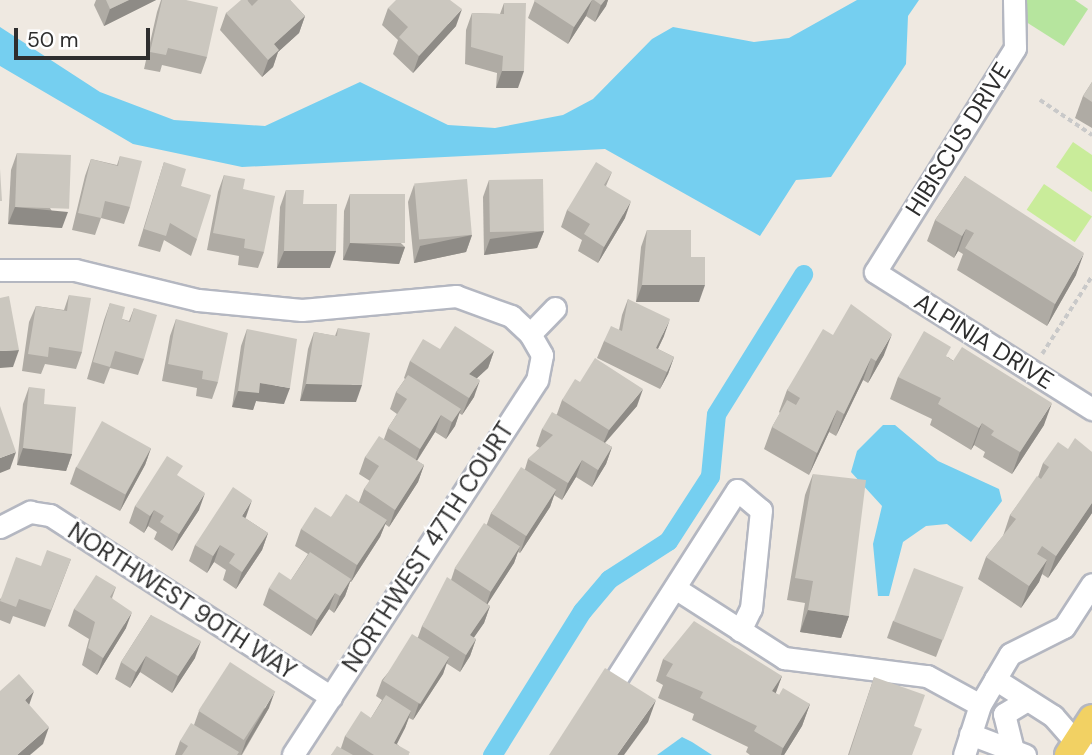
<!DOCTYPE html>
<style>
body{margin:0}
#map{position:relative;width:1092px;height:755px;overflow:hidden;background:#efe9e1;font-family:"DM Sans",sans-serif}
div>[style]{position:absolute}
.green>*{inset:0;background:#b6e59e}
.pitch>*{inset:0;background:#c9ec9a;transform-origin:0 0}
.water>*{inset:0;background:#75cff0}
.canal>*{height:19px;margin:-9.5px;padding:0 9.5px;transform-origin:9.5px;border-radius:9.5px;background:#75cff0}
.path>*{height:3.5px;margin-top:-1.75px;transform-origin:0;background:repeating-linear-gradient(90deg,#c9c9c9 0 5px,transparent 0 8.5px)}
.roads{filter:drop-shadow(2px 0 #b4b7c1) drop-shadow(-2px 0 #b4b7c1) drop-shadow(0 2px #b4b7c1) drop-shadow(0 -2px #b4b7c1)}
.minor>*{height:21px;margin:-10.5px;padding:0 10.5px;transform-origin:10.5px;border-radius:10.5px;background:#fff}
.major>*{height:26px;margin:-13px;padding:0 13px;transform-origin:13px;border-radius:13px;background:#f2d163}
.wall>*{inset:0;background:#afaba4}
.shaded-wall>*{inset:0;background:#8e8b86}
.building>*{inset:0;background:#cbc7bf;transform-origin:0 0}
span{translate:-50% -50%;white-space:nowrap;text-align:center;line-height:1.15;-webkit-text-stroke:5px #fff;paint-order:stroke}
.street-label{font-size:24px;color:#2e2e2e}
.scale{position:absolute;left:14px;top:28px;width:136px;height:32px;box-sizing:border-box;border:4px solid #2e2e2e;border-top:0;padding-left:9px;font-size:21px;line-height:24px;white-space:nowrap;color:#2e2e2e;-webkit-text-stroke:5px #fff;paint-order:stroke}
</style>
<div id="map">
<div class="green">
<div style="clip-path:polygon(1025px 0,1075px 0,1088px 9px,1064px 46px,1023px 20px)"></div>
</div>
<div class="pitch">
<div style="clip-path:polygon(1073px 142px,1092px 155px,1092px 192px,1056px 167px)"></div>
<div style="left:1044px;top:184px;width:58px;height:31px;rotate:34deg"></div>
</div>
<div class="water">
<div style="clip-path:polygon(857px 0,919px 0,908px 16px,906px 64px,831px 177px,796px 180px,760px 236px,605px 149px,242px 167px,133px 144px,0 66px,0 27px,100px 92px,174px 120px,265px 126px,360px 82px,448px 125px,495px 128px,563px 115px,593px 99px,652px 39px,673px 27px,754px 42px,789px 38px)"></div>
<div style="clip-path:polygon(883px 425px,895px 425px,938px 461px,999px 489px,1002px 501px,971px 542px,947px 524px,926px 526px,903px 542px,889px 596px,878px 596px,873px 544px,882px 506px,851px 472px,857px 451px)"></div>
<div style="clip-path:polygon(682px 737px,692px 742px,712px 755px,657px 755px)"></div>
</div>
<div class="canal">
<div style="left:492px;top:755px;width:170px;rotate:-58deg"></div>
<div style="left:582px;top:611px;width:42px;rotate:-49.8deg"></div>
<div style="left:609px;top:579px;width:70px;rotate:-32.8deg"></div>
<div style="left:668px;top:541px;width:77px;rotate:-57.1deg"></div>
<div style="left:710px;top:476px;width:62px;rotate:-84.5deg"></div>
<div style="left:716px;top:414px;width:165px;rotate:-58.1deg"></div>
</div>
<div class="path">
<div style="left:1040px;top:100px;width:63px;rotate:33.9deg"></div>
<div style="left:1042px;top:354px;width:93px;rotate:-57.3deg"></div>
</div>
<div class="roads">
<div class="minor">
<div style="left:1014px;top:0;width:48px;rotate:88.8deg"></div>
<div style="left:1015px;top:48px;width:264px;rotate:122deg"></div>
<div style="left:875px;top:272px;width:257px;rotate:32.3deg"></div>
<div style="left:0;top:270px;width:75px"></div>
<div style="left:75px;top:270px;width:127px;rotate:13.7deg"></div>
<div style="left:198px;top:300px;width:104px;rotate:5.5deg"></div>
<div style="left:302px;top:310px;width:155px;rotate:-5.2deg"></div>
<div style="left:456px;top:296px;width:59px;rotate:20deg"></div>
<div style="left:511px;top:316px;width:26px;rotate:43deg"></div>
<div style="left:530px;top:334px;width:24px;rotate:60deg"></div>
<div style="left:542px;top:355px;width:25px;rotate:101deg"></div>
<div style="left:537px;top:380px;width:447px;rotate:123.1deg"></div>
<div style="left:530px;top:334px;width:36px;rotate:-46deg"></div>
<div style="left:0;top:527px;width:34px;rotate:-27deg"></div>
<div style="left:30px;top:512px;width:20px;rotate:9deg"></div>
<div style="left:50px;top:515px;width:335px;rotate:32.9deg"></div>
<div style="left:675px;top:588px;width:130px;rotate:32.7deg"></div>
<div style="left:784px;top:658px;width:144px;rotate:7.2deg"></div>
<div style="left:927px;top:676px;width:60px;rotate:28.7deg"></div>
<div style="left:616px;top:679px;width:224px;rotate:-57.4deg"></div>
<div style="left:737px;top:490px;width:31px;rotate:40deg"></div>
<div style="left:761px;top:510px;width:99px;rotate:95.8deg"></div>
<div style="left:751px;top:608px;width:25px;rotate:116deg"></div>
<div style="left:995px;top:679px;width:69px;rotate:32.5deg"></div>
<div style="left:1053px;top:716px;width:52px;rotate:48.9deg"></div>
<div style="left:970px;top:734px;width:59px;rotate:20.9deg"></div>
<div style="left:1012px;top:746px;width:33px;rotate:-104deg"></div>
<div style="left:1004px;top:714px;width:27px;rotate:-31deg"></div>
<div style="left:964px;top:755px;width:52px;rotate:-72.3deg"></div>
<div style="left:980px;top:705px;width:59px;rotate:-59.5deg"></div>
<div style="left:1010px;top:654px;width:60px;rotate:-26.6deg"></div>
<div style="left:1064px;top:627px;width:51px;rotate:-56.9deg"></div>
</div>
<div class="major">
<div style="left:1068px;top:755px;width:44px;rotate:-57deg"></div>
</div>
</div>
<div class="wall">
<div style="clip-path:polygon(96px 0,156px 0,104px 26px,94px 5px)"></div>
<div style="clip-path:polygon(161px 0,186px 0,207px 57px,201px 74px,162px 65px,160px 72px,144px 69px,157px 12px)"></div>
<div style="clip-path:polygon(248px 0,290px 0,305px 16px,299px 33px,278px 52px,273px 67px,262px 77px,220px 30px,226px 13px)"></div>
<div style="clip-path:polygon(535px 0,608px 0,606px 6px,595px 22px,586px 16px,568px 44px,528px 18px)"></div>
<div style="clip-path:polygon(504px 3px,518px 88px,496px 88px,497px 73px,465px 64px,466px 30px,472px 13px,500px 14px)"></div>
<div style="clip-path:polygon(388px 8px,456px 26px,413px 73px,393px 54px,398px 40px,382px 25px)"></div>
<div style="clip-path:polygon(1092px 82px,1092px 128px,1075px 118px,1083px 96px)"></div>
<div style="clip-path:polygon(17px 153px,62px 228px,8px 224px,11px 170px)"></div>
<div style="clip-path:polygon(120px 156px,130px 207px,124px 224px,101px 218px,95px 235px,72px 230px,85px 176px,91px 159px,117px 165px)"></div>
<div style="clip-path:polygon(164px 162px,181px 186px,197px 239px,191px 256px,164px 240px,160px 252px,138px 246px)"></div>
<div style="clip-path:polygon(612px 172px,606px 186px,625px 218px,598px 263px,578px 251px,582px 240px,561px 227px,567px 210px)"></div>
<div style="clip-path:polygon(224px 175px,243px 189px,264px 252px,258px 268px,238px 265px,239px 256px,207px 250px,218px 192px)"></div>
<div style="clip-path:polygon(965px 176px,1076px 275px,1047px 326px,957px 270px,963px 254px,958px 251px,954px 258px,927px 241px,935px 220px)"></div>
<div style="clip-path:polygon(489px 180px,544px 231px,537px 248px,484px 255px,483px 197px)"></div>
<div style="clip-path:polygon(414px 185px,472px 235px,466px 252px,414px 263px,408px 202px)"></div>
<div style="clip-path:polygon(286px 190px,303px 204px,330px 268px,277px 268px,280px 207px)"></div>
<div style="clip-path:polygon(350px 194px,405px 247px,399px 264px,343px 260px,344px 211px)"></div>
<div style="clip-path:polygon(647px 230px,691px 257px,699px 302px,636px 302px,641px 247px)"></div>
<div style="clip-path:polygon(69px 295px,82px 352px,76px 369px,45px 364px,41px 374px,22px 371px,29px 322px,36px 306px,64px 310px)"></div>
<div style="clip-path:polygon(628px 299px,664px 336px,658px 349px,674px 357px,668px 374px,660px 389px,597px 358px,604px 341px,619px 330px,622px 315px)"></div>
<div style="clip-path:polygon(110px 303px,122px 319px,129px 321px,134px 308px,144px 359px,138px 375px,110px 368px,104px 384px,87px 379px,104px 320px)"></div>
<div style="clip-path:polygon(176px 319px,218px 382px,212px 399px,196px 396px,197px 388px,162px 381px,170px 336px)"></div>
<div style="clip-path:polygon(338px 328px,356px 402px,300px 401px,308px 349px,314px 332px,335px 336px)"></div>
<div style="clip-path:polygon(247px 329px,284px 404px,256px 401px,253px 410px,232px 407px,241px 346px)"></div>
<div style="clip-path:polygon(833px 335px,884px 355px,868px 383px,863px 380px,836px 436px,829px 432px,809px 475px,764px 449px,772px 427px,780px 413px,779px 412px,787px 390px)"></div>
<div style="clip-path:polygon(440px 349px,494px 351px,488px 368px,477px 378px,474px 397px,462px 415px,459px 413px,455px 426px,446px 439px,435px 432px,417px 461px,424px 465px,418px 482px,389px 527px,385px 524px,380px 537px,351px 582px,350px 582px,345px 596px,334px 613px,329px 609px,311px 636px,263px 605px,269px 588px,291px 580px,308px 554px,295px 546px,301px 529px,331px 517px,359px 502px,364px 489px,370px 481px,359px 474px,365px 457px,384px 439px,388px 428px,397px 414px,390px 409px,396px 392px,405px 379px,404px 378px,410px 361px)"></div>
<div style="clip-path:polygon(948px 357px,1044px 425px,1012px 474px,983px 457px,985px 452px,974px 445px,971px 450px,930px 425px,932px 419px,890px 399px,898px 377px)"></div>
<div style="clip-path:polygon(580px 382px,637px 406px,605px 443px,612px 447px,606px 464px,592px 487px,576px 477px,562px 500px,554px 495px,550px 507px,520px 553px,518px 552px,514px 563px,487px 604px,490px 606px,484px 623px,473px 638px,476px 639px,470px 656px,460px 672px,446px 663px,443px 674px,413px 720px,409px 718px,405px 728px,397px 744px,409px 755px,331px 755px,341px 748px,345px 736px,371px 718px,382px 700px,376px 696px,382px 680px,418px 637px,422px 626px,451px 580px,455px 568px,487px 524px,491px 513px,525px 469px,528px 459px,540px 448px,536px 446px,542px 429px,557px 414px,562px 400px)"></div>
<div style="clip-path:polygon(29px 387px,44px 404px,72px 454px,66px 471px,17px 465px,23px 404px)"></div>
<div style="clip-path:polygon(151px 448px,145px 465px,120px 511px,70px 484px,76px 467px)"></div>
<div style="clip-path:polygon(1068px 449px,1092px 452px,1092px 513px,1048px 578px,1042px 574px,1039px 582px,1021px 608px,978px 579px,986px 557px,1003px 536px,1010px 515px,1038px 477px,1043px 463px)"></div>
<div style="clip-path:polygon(813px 474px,849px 616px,841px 638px,800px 632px,805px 603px,787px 600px,805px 495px)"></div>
<div style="clip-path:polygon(179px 477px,199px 510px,172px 551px,154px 539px,157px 532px,148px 526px,144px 533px,129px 523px,135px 506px)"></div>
<div style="clip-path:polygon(245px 518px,268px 533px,262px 550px,236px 589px,223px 580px,226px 570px,214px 562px,207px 573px,189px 561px,195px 545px)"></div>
<div style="clip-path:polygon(71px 559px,45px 627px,13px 616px,10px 624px,0 620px,0 599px,41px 566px)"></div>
<div style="clip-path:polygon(116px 587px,112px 598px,126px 628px,97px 675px,82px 665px,89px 639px,68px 626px,74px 609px)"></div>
<div style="clip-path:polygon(963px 587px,936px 657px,887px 638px,893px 621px)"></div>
<div style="clip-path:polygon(151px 615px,195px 658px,172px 693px,140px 672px,130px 688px,115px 679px,121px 662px)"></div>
<div style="clip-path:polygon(663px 659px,782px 676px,775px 693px,779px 695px,810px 704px,802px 726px,784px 755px,750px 755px,746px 752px,748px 747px,692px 720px,694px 714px,658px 698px,663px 685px,656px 681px)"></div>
<div style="clip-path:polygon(874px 677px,914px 726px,912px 755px,848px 755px)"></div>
<div style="clip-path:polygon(269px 708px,242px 755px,175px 755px,180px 741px,194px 725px,199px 711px)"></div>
</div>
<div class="shaded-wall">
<div style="clip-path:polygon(129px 0,156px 0,104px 26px,110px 9px)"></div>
<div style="clip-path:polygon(592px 0,586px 16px,568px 44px,574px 27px)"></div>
<div style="clip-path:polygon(605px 0,608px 0,606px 6px,595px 22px,601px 5px)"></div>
<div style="clip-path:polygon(462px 9px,456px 26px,413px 73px,419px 56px)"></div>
<div style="clip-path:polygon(305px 16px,299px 33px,278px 52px,273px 67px,262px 77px,274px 44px)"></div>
<div style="clip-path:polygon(502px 71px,524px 71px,518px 88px,496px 88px)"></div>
<div style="clip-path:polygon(631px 201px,625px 218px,598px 263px,604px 247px)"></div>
<div style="clip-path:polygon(15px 207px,68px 212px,62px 228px,8px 224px)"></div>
<div style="clip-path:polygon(966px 229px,958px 251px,954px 258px,962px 236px)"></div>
<div style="clip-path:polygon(544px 231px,537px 248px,484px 255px,490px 239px)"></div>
<div style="clip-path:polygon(472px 235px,466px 252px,414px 263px,420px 246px)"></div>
<div style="clip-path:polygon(350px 243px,405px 247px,399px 264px,343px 260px)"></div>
<div style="clip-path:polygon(284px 251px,336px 251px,330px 268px,277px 268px)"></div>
<div style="clip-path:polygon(1084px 253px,1076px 275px,1047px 326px,1055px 304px)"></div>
<div style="clip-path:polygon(642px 285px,705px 285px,699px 302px,636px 302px)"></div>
<div style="clip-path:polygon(670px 319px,664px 336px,650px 365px,656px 348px)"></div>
<div style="clip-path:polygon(892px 334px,884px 355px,868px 383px,876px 361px)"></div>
<div style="clip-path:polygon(19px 350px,13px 367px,0 368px,0 351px)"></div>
<div style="clip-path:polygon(494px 351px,488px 368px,463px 391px,469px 374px)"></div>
<div style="clip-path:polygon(674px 357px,668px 374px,660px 389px,667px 372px)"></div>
<div style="clip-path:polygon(871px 358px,863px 380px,836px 436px,844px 414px)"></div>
<div style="clip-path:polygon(480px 380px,474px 397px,462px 415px,469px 398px)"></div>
<div style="clip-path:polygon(260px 383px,290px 388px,284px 404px,256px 401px,253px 410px,232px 407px,238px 391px)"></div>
<div style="clip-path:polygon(306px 384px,362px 385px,356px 402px,300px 401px)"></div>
<div style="clip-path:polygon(643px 389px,637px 406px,602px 446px,609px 430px)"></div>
<div style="clip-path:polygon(1052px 403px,1044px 425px,1012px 474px,1020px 452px)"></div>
<div style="clip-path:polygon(461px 409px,455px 426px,446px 439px,452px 422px)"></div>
<div style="clip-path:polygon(837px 410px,829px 432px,809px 475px,817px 453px)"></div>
<div style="clip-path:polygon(441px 415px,435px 432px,414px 465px,420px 449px)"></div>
<div style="clip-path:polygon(982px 423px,974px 445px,971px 450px,979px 428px)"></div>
<div style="clip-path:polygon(612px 447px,606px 464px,592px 487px,598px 470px)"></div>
<div style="clip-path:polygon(23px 448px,72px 454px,66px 471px,17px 465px)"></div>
<div style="clip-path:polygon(151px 448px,145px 465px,120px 511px,126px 494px)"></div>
<div style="clip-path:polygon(16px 452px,10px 469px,0 473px,0 458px)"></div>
<div style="clip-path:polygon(582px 460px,576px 477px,562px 500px,568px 483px)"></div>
<div style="clip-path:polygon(424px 465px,418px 482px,389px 527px,395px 510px)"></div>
<div style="clip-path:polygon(556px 490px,550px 507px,520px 553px,526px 536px)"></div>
<div style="clip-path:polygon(205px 493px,199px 510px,172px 551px,179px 534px)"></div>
<div style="clip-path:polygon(252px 500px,246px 517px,235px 533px,242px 516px)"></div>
<div style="clip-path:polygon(1092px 503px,1092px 513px,1048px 578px,1056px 556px)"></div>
<div style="clip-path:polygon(154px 510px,148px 526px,144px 533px,150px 516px)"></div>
<div style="clip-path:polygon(387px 520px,380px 537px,351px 582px,357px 565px)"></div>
<div style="clip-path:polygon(268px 533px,262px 550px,236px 589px,242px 572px)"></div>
<div style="clip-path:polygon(220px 545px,214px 562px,207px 573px,213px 556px)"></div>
<div style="clip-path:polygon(520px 546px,514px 563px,485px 608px,491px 591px)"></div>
<div style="clip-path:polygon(1047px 560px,1039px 582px,1021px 608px,1029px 586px)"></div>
<div style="clip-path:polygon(351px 579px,345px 596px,334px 613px,340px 596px)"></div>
<div style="clip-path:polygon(335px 593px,329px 609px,311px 636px,317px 620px)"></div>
<div style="clip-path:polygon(490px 606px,484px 623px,464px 652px,470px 635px)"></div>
<div style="clip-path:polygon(808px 610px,849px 616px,841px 638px,800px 632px)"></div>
<div style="clip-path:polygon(132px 612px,126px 628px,97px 675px,103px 658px)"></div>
<div style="clip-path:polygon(476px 639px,470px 656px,460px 672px,466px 655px)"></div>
<div style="clip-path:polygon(201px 641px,195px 658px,172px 693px,178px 676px)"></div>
<div style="clip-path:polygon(146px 656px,140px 672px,130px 688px,136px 672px)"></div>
<div style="clip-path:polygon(449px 657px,443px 674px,413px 720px,419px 703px)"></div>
<div style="clip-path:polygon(782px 676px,774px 698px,772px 691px)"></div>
<div style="clip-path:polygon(34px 691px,28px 708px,25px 700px)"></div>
<div style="clip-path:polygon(275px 691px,269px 708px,241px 755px,246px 741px)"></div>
<div style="clip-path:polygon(656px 700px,648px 722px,624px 755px,617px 755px)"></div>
<div style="clip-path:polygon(810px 704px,802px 726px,784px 755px,781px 755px,783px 748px)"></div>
<div style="clip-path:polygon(411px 711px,405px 728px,391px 755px,394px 743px)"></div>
<div style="clip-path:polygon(49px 727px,43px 744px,30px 755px,17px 755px)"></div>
</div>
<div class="building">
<div style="clip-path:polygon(106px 0,129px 0,110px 9px)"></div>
<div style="clip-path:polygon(162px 0,186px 0,218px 7px,207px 57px,168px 48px,166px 55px,150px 52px)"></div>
<div style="clip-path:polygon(241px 0,247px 0,252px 6px,258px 0,290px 0,305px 16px,274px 44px,279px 50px,268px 60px,226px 13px)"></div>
<div style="clip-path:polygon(396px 0,450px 0,462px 9px,419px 56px,399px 37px,408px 27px,388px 8px)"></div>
<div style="clip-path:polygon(535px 0,592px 0,574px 27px,534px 1px)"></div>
<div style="clip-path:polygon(594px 0,605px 0,601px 5px)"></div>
<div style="clip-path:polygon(504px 3px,526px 3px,524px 71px,502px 71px,503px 56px,471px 47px,472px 13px,504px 14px)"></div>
<div style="clip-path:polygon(1092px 82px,1092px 102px,1083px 96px)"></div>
<div style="left:17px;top:153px;width:54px;height:54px;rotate:2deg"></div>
<div style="clip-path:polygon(120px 156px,142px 161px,130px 207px,105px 201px,101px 218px,78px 213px,91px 159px,118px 166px)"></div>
<div style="clip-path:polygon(164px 162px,186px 169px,181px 186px,211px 195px,197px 239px,170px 223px,166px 236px,144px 229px)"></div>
<div style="clip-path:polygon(596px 162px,612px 172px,604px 185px,631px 201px,604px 247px,584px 234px,590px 224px,567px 210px)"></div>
<div style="clip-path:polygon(0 169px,2px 201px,0 201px)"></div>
<div style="clip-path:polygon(224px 175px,245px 179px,243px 189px,275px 196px,264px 252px,244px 248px,245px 239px,213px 233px)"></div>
<div style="clip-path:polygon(965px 176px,1084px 253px,1055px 304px,965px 248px,974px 233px,966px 229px,962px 236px,935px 220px)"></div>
<div style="left:467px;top:179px;width:56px;height:53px;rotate:85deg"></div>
<div style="left:543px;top:179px;width:52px;height:54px;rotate:89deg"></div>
<div style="clip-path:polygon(286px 190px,304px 190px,303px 204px,337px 204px,336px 251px,284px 251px)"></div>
<div style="left:350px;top:194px;width:55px;height:49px"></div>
<div style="clip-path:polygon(647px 230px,691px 230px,691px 257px,705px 257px,705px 285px,642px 285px)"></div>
<div style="clip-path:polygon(69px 295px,91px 298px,82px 352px,49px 347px,48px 357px,28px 354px,36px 306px,67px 311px)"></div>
<div style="clip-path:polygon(9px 296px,19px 350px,0 351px,0 298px)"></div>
<div style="clip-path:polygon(628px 299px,670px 319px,656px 348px,674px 357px,667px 372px,604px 341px,611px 326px,622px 331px)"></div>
<div style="clip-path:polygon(110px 303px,125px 307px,122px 319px,130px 322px,134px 308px,157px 315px,144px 359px,115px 351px,110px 367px,93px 362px)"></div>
<div style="clip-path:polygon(851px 304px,892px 334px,876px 361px,871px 358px,844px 414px,837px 410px,817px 453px,772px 427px,787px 400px,796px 405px,800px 398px,787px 390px,823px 329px,833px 335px)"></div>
<div style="clip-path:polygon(176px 319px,228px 333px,218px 382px,202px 379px,203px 371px,168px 364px)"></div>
<div style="clip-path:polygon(455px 326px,494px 351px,469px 374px,480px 380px,469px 398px,410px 361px,423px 339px,440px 349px)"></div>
<div style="clip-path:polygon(338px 328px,370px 333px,362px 385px,306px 384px,314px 332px,337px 336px)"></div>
<div style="clip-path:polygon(247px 329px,297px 339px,290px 388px,260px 383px,259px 393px,238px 391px)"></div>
<div style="clip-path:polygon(924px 331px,951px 347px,946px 356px,953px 361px,962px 347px,1052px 403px,1020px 452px,991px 435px,994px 431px,982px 423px,979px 428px,938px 404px,941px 398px,898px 377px)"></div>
<div style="clip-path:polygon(595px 358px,643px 389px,609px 430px,562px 400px,575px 379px,580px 382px)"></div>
<div style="clip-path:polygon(408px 375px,461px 409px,452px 422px,441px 415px,420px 449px,388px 428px,407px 399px,396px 392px)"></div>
<div style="clip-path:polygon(29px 387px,45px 389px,44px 404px,76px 407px,72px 454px,23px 448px)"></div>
<div style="clip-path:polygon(0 406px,16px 452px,0 458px)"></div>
<div style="clip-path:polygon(552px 412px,612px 447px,598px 470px,582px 460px,568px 483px,528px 459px,553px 435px,542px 429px)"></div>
<div style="left:102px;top:421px;width:56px;height:53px;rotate:29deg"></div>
<div style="clip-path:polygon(379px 436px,424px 465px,395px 510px,364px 489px,379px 466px,365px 457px)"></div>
<div style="clip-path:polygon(1075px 438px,1092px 452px,1092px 503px,1056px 556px,1042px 546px,1037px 554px,1047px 560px,1029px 586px,986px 557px,1016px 519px,1010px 515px,1037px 476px,1041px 479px,1049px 467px,1043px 463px,1058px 442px,1068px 449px)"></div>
<div style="clip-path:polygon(167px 456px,183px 466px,177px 475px,205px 493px,179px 534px,160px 522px,164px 516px,154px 510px,150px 516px,135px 506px)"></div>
<div style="left:521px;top:467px;width:42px;height:55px;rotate:33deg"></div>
<div style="clip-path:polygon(813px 474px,866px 480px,849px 616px,808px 610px,813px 581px,795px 578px)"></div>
<div style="clip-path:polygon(233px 487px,252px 500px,242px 516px,268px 533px,242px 572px,229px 563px,235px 554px,220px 545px,213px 556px,195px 545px)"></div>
<div style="clip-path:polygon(346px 494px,387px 520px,357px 565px,301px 529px,315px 507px,331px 517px)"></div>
<div style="left:484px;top:523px;width:43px;height:54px;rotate:33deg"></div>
<div style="clip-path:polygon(47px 550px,71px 559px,51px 610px,19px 599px,16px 607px,0 601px,16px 557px,41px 566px)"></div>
<div style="clip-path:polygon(310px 552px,351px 579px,340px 596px,335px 593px,317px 620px,269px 588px,279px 572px,291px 580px)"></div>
<div style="left:914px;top:568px;width:53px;height:57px;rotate:21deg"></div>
<div style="clip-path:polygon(96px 575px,116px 587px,110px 597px,132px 612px,103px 658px,88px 648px,95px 622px,74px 609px)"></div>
<div style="clip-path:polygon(447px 577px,490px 606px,470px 635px,476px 639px,466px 655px,422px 626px)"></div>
<div style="clip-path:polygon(151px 615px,201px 641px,178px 676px,146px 656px,136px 672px,121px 662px)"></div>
<div style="clip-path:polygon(694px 621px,782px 676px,772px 691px,779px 695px,783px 688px,810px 704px,783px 748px,754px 731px,757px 726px,700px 698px,703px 692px,666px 676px,673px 664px,663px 659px)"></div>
<div style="left:412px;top:634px;width:44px;height:55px;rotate:32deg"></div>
<div style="left:230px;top:662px;width:54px;height:58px;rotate:33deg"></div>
<div style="clip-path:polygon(605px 668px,656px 700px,617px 755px,549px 755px)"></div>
<div style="clip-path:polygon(19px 674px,34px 691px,25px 700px,49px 727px,17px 755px,0 755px,0 691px)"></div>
<div style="clip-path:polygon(874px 677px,925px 695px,914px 726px,922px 729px,912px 755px,849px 755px)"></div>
<div style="clip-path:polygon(386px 695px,411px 711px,394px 743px,410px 752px,408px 755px,374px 755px,345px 736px,361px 711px,371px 718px)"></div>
<div style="clip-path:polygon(191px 723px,239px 752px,237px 755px,182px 755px,188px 746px,180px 741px)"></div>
<div style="clip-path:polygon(337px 746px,353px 755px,331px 755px)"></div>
</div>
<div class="street-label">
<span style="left:958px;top:139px;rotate:-58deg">HIBISCUS DRIVE</span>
<span style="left:984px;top:341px;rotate:32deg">ALPINIA DRIVE</span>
<span style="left:428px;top:547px;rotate:-57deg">NORTHWEST 47TH COURT</span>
<span style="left:182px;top:601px;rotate:33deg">NORTHWEST 90TH WAY</span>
</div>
<div class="scale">50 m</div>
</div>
